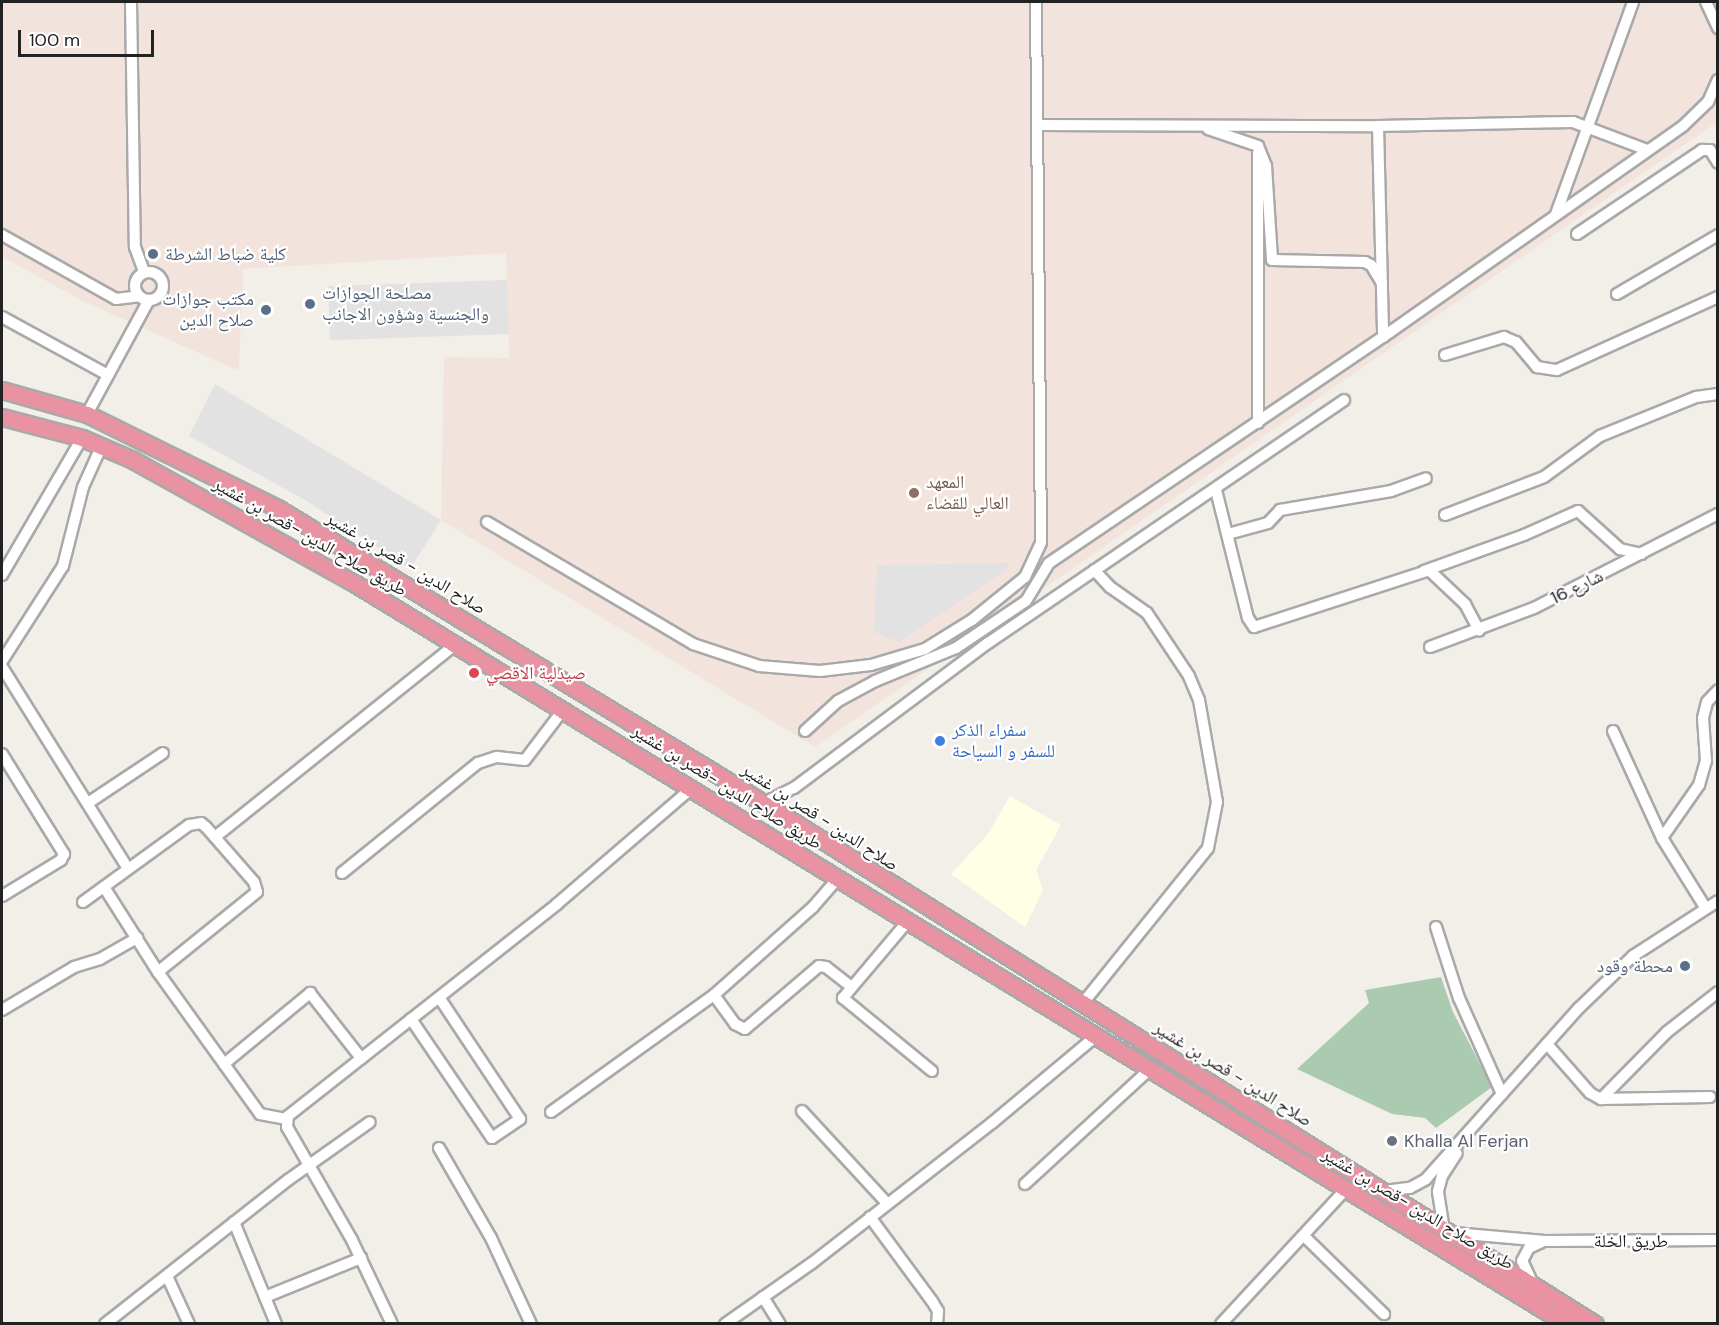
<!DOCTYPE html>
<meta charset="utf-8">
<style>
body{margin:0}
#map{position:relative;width:1719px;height:1325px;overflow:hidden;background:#f2efe9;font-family:"DM Sans","Noto Naskh Arabic",sans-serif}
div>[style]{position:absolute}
.education>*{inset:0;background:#ffffe5}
.military>*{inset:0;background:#f3e3dd}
.cemetery>*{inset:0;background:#aacbaf}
.parking>*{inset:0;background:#e2e2e2;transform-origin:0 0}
.roads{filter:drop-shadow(2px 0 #a9a9a9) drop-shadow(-2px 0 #a9a9a9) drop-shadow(0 2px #a9a9a9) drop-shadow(0 -2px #a9a9a9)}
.minor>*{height:10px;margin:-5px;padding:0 5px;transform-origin:5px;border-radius:5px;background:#fff}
.minor>.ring{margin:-5px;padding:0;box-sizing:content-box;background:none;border:10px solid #fff;border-radius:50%}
.highway>*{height:15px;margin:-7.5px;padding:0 7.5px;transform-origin:7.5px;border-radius:7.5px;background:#e892a2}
.dots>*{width:16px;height:16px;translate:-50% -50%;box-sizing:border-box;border:3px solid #fff;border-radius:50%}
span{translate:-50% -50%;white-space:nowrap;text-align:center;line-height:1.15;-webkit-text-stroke:4.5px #fff;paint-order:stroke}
.service-label{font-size:18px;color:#4e5e75}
.left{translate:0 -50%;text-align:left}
.right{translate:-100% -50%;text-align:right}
.education-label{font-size:18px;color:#785e54}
.street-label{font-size:18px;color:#222}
.health-label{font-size:18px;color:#be3a42}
.shop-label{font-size:18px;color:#366cbe}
.worship-label{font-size:18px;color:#5b616d}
.frame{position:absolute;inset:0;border:3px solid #222;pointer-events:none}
.scale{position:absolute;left:18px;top:30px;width:136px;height:27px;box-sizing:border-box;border:3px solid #222;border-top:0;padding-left:8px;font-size:18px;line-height:21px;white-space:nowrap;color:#222;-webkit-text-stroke:4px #fff;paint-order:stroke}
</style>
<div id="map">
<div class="education">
<div style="clip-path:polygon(1010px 796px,1061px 825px,1036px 870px,1043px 890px,1025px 927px,951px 874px,988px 834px)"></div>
</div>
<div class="military">
<div style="clip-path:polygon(2px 2px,1717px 2px,1717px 122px,815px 747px,441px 520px,444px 357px,509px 358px,506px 253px,243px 269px,239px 371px,83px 301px,2px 257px)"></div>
</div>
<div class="cemetery">
<div style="clip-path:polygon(1441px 977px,1453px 1012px,1492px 1087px,1436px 1128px,1425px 1118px,1392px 1114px,1297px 1069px,1369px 1003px,1365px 990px)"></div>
</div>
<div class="parking">
<div style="left:507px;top:280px;width:54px;height:179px;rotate:88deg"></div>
<div style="clip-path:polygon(215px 384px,441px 520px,410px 569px,305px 500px,189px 436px)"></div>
<div style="clip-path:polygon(1010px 563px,1007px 569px,899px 642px,874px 632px,877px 565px)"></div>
</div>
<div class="roads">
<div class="minor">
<div style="left:131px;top:2px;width:245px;rotate:89.1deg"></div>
<div style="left:135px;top:247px;width:27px;rotate:70deg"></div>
<div style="left:1706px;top:2px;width:29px;rotate:65deg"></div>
<div style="left:1037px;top:125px;width:341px;rotate:0.2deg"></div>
<div style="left:1378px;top:126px;width:195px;rotate:-1.2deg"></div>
<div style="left:1573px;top:122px;width:79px;rotate:20.7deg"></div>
<div style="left:1378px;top:126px;width:211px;rotate:88.6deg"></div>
<div style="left:1208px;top:129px;width:53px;rotate:18.8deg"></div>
<div style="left:1258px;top:146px;width:22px;rotate:68deg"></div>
<div style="left:1266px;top:166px;width:94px;rotate:86.3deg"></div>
<div style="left:1272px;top:260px;width:93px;rotate:1.2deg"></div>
<div style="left:1365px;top:262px;width:7px;rotate:27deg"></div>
<div style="left:1371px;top:265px;width:21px;rotate:59deg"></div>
<div style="left:1556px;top:214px;width:226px;rotate:-70deg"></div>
<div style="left:1577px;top:234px;width:151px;rotate:-33.9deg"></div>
<div style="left:1702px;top:150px;width:8px"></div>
<div style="left:1710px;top:150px;width:15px;rotate:58deg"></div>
<div style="left:2px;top:235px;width:131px;rotate:29.3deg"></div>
<div style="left:116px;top:299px;width:23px;rotate:-7deg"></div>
<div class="ring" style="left:135px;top:272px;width:18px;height:18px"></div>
<div style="left:1617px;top:294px;width:117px;rotate:-30.3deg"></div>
<div style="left:2px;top:317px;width:121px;rotate:28.7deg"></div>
<div style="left:1445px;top:355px;width:62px;rotate:-17deg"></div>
<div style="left:1504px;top:337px;width:13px;rotate:23deg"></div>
<div style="left:1516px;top:342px;width:33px;rotate:50deg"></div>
<div style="left:1537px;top:367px;width:20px;rotate:9deg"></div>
<div style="left:1557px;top:370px;width:177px;rotate:-24.4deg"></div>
<div style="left:87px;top:414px;width:130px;rotate:-61.5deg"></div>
<div style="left:1258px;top:423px;width:270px;rotate:-90deg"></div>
<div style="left:1216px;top:490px;width:132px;rotate:76deg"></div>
<div style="left:1248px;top:618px;width:11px;rotate:56deg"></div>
<div style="left:1254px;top:627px;width:184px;rotate:-18deg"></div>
<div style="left:1429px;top:570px;width:50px;rotate:43.4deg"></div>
<div style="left:1465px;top:604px;width:30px;rotate:62deg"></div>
<div style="left:1445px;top:515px;width:106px;rotate:-21deg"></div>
<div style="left:1544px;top:477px;width:69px;rotate:-36.2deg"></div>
<div style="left:1600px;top:436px;width:104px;rotate:-22.1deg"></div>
<div style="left:1696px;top:397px;width:22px;rotate:-8deg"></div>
<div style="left:487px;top:522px;width:239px;rotate:30.6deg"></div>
<div style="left:693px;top:644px;width:70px;rotate:18.4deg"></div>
<div style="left:759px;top:666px;width:61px;rotate:4.7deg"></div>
<div style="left:820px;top:671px;width:51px;rotate:-6.7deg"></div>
<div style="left:871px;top:665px;width:56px;rotate:-16.5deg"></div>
<div style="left:925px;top:649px;width:55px;rotate:-31.7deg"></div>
<div style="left:972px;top:620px;width:68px;rotate:-39.1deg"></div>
<div style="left:1025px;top:577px;width:38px;rotate:-65deg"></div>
<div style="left:1041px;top:542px;width:540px;rotate:-90.53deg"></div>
<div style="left:1228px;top:534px;width:41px;rotate:-15.4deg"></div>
<div style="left:1268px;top:523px;width:18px;rotate:-47deg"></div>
<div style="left:1280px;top:510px;width:113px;rotate:-9.7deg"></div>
<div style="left:1391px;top:491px;width:37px;rotate:-20deg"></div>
<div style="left:1424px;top:571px;width:106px;rotate:-19.8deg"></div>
<div style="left:1524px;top:535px;width:59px;rotate:-24deg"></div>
<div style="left:1578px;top:511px;width:57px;rotate:42.1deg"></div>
<div style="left:1620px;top:549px;width:22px;rotate:13deg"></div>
<div style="left:2px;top:575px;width:159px;rotate:-59.7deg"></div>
<div style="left:1430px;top:647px;width:111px;rotate:-20.6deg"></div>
<div style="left:1534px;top:608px;width:207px;rotate:-27.1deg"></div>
<div style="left:2px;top:661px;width:113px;rotate:-57.3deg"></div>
<div style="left:63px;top:566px;width:81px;rotate:-75.8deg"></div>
<div style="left:83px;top:487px;width:46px;rotate:-65.7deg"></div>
<div style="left:2px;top:667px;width:238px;rotate:58deg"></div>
<div style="left:805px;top:731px;width:45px;rotate:-42.3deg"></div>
<div style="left:838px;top:701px;width:42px;rotate:-28.4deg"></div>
<div style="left:875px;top:681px;width:87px;rotate:-22.2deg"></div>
<div style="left:956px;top:648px;width:84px;rotate:-33.9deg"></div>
<div style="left:1026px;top:601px;width:44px;rotate:-58.8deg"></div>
<div style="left:1049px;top:563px;width:412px;rotate:-34.1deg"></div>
<div style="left:1390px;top:332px;width:358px;rotate:-35.1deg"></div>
<div style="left:1683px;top:126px;width:35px;rotate:-44deg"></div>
<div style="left:1708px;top:102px;width:24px;rotate:-66deg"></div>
<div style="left:1613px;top:731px;width:118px;rotate:65.4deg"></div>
<div style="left:1662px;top:838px;width:81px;rotate:58.1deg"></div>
<div style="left:2px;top:754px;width:118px;rotate:58.2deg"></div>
<div style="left:64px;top:854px;width:7px;rotate:117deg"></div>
<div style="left:61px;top:860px;width:69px;rotate:148.6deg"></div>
<div style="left:88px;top:803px;width:90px;rotate:-33.7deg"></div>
<div style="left:762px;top:804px;width:36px;rotate:-27deg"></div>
<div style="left:794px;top:788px;width:242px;rotate:-36.8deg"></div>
<div style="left:988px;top:643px;width:431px;rotate:-34.3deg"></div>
<div style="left:215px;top:837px;width:307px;rotate:-38.7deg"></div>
<div style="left:1662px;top:838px;width:65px;rotate:-55.1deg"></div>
<div style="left:1699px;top:785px;width:25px;rotate:-74deg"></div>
<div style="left:1706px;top:761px;width:43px;rotate:-94deg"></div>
<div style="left:1703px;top:718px;width:16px;rotate:-76deg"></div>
<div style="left:1707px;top:702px;width:16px;rotate:-47deg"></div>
<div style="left:342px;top:873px;width:175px;rotate:-39deg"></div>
<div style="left:478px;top:763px;width:20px;rotate:-18deg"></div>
<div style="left:497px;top:757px;width:28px;rotate:6deg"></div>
<div style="left:525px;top:760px;width:63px;rotate:-52.8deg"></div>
<div style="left:104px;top:887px;width:101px;rotate:57.6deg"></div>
<div style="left:158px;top:972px;width:175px;rotate:54.3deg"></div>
<div style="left:260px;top:1114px;width:26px;rotate:11deg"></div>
<div style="left:83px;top:902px;width:131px;rotate:-36deg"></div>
<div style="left:189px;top:825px;width:12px;rotate:-9deg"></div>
<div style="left:201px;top:823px;width:6px;rotate:39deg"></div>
<div style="left:206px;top:827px;width:73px;rotate:48.9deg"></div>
<div style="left:254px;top:882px;width:10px;rotate:73deg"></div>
<div style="left:257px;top:892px;width:127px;rotate:141.1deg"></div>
<div style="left:908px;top:921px;width:101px;rotate:130.2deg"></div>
<div style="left:843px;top:998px;width:115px;rotate:39.4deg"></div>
<div style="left:1436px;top:927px;width:75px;rotate:72.1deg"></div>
<div style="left:1459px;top:998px;width:105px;rotate:65.9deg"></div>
<div style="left:714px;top:995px;width:36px;rotate:54deg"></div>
<div style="left:735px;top:1024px;width:11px;rotate:27deg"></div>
<div style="left:745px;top:1029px;width:97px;rotate:-40.4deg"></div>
<div style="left:819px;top:966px;width:7px;rotate:8deg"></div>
<div style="left:826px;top:967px;width:31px;rotate:38deg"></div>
<div style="left:1083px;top:1003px;width:199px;rotate:-51.1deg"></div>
<div style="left:1208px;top:848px;width:47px;rotate:-78.9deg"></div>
<div style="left:1217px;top:802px;width:104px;rotate:-100deg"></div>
<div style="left:1199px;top:700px;width:26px;rotate:-113deg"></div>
<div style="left:1189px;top:676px;width:76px;rotate:-123.7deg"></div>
<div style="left:1147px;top:613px;width:45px;rotate:-144.9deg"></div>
<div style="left:1110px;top:587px;width:23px;rotate:-133deg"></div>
<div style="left:2px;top:1010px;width:84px;rotate:-30.8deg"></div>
<div style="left:74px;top:967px;width:27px;rotate:-17deg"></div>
<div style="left:100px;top:959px;width:43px;rotate:-29.6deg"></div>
<div style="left:411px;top:1019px;width:144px;rotate:55.8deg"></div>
<div style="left:492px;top:1138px;width:34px;rotate:-34deg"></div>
<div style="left:520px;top:1119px;width:146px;rotate:-123.6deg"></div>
<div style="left:1547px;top:1044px;width:65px;rotate:48.7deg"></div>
<div style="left:1590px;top:1093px;width:13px;rotate:29deg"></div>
<div style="left:1601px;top:1099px;width:109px;rotate:-1.1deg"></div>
<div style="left:224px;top:1064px;width:112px;rotate:-39.5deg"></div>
<div style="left:310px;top:993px;width:83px;rotate:51.9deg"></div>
<div style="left:1601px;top:1099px;width:94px;rotate:-45.4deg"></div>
<div style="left:1667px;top:1032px;width:65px;rotate:-38.1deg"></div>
<div style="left:802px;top:1111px;width:125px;rotate:47.3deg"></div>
<div style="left:551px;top:1112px;width:201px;rotate:-35.7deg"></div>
<div style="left:714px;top:995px;width:132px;rotate:-41.6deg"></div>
<div style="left:813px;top:907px;width:38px;rotate:-49deg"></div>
<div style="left:439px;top:1148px;width:104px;rotate:60deg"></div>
<div style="left:491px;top:1238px;width:95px;rotate:65.1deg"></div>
<div style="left:1025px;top:1184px;width:168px;rotate:-42.6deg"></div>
<div style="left:1384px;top:1191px;width:26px;rotate:-7deg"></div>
<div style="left:1410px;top:1188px;width:18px;rotate:-29deg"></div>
<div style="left:1426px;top:1179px;width:229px;rotate:-48.2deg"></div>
<div style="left:1579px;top:1008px;width:75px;rotate:-43.9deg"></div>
<div style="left:1633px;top:956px;width:101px;rotate:-32.9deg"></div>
<div style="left:870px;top:1217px;width:104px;rotate:53.6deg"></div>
<div style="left:932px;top:1301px;width:12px;rotate:59deg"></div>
<div style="left:938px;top:1311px;width:13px;rotate:94deg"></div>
<div style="left:234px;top:1222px;width:110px;rotate:67.6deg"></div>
<div style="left:1444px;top:1230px;width:39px;rotate:-99deg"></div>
<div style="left:1438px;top:1191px;width:16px;rotate:-75deg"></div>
<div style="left:1442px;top:1176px;width:27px;rotate:-57deg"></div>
<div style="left:1454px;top:1233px;width:91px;rotate:5deg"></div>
<div style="left:1545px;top:1241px;width:173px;rotate:-0.3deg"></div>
<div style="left:1304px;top:1236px;width:112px;rotate:44.3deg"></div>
<div style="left:167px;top:1276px;width:53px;rotate:65.4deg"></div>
<div style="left:1532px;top:1282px;width:23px;rotate:-115deg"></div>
<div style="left:1522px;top:1261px;width:15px;rotate:-62deg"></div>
<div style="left:1529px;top:1248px;width:14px;rotate:-25deg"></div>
<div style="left:265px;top:1297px;width:104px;rotate:-22.1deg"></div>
<div style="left:763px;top:1297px;width:32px;rotate:58deg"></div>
<div style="left:105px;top:1324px;width:233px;rotate:-38.2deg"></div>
<div style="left:288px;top:1180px;width:100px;rotate:-35.3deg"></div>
<div style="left:392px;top:1324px;width:93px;rotate:-115.5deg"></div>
<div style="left:352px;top:1240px;width:130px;rotate:-119.9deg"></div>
<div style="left:287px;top:1127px;width:11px;rotate:-85deg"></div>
<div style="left:288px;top:1116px;width:342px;rotate:-38.2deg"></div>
<div style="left:557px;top:904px;width:178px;rotate:-40.7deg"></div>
<div style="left:725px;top:1324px;width:106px;rotate:-35deg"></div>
<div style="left:812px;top:1263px;width:228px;rotate:-37.9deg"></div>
<div style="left:992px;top:1123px;width:134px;rotate:-39.9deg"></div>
<div style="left:1221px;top:1324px;width:185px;rotate:-47.2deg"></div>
</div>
<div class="highway">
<div style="left:2px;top:390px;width:88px;rotate:15.8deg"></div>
<div style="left:87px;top:414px;width:214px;rotate:26.3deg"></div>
<div style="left:279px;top:509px;width:525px;rotate:31.21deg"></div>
<div style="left:728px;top:781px;width:1023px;rotate:32.06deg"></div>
<div style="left:2px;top:417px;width:83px;rotate:14.7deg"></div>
<div style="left:82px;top:438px;width:56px;rotate:23.3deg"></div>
<div style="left:133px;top:460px;width:253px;rotate:29.1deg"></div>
<div style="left:354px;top:583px;width:1421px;rotate:31.42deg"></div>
</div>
</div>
<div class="dots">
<div style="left:153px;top:254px;background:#5c6f8a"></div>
<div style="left:310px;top:304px;background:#5c6f8a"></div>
<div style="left:266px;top:310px;background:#5c6f8a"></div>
<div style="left:914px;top:493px;background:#8d6e63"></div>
<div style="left:474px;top:673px;background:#e0444e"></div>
<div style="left:940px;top:741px;background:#3f7fe0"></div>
<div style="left:1685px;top:966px;background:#5c6f8a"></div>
<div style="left:1392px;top:1141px;background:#6b7280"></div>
</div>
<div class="service-label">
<span class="left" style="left:165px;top:254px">كلية ضباط الشرطة</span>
<span class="left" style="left:322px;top:304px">مصلحة الجوازات<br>والجنسية وشؤون الاجانب</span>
<span class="right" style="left:254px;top:310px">مكتب جوازات<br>صلاح الدين</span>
<span class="right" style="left:1673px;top:966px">محطة وقود</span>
</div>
<div class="education-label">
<span class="left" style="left:926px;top:493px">المعهد<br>العالي للقضاء</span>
</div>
<div class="street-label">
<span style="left:310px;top:537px;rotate:30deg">طريق صلاح الدين -قصر بن غشير</span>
<span style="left:406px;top:563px;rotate:31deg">صلاح الدين - قصر بن غشير</span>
<span style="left:1577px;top:587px;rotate:-26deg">شارع 16</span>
<span style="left:727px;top:787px;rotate:32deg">طريق صلاح الدين -قصر بن غشير</span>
<span style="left:820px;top:817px;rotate:33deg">صلاح الدين - قصر بن غشير</span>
<span style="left:1233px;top:1074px;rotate:32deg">صلاح الدين - قصر بن غشير</span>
<span style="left:1418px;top:1209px;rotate:31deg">طريق صلاح الدين -قصر بن غشير</span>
<span style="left:1631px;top:1241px">طريق الخلة</span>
</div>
<div class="health-label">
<span class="left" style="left:486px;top:673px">صيدلية الاقصي</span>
</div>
<div class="shop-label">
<span class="left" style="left:952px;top:741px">سفراء الذكر<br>للسفر و السياحة</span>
</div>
<div class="worship-label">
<span class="left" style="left:1404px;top:1141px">Khalla Al Ferjan</span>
</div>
<div class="frame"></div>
<div class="scale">100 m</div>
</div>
